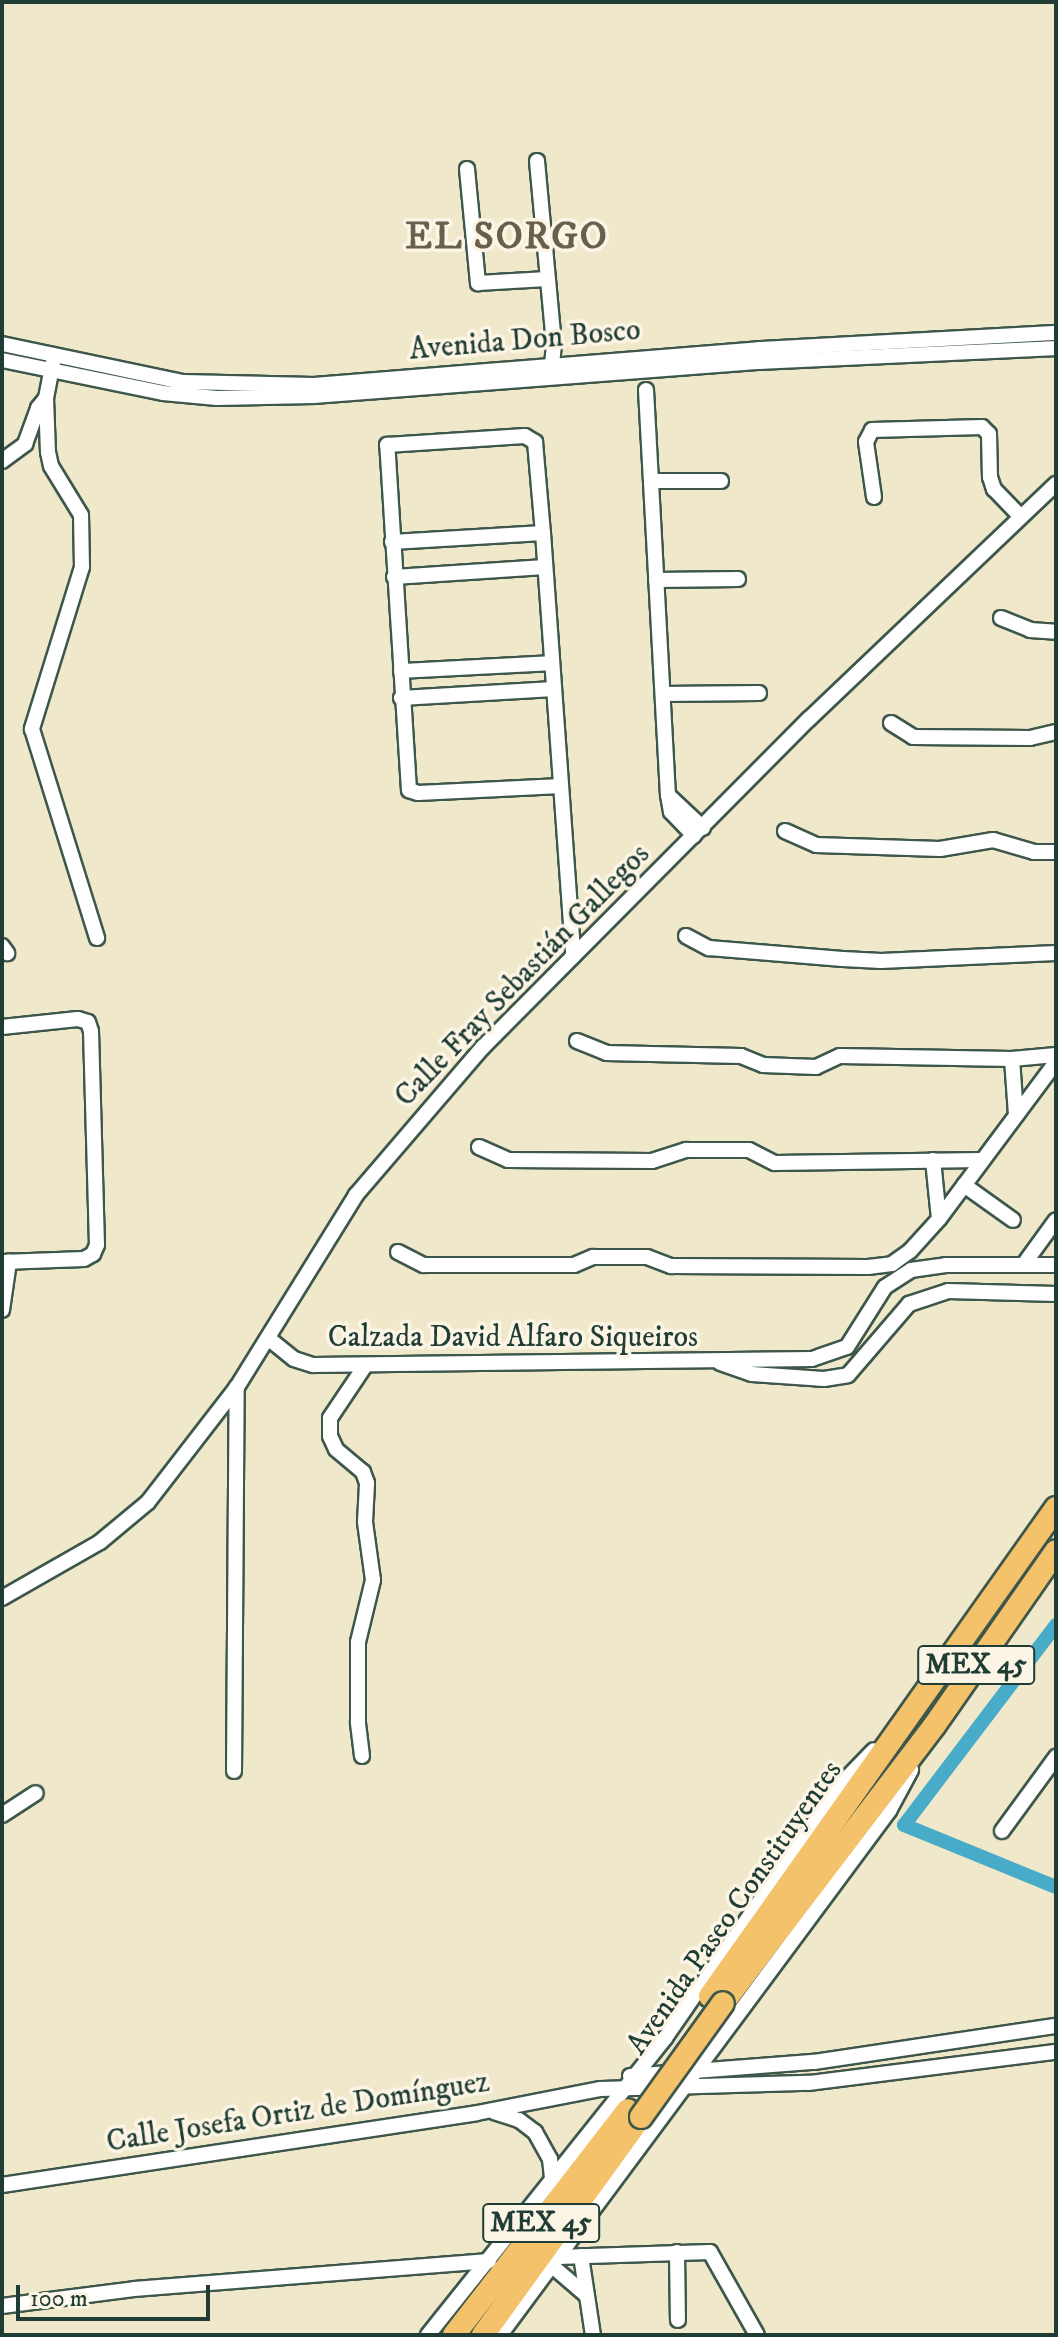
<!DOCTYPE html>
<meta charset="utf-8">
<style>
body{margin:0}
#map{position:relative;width:1058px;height:2337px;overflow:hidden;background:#f0e8cb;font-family:"IM FELL DW Pica",serif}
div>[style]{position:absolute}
.canal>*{height:14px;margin:-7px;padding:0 7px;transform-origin:7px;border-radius:7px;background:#48abc7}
.roads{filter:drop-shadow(2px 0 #3e574b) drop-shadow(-2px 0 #3e574b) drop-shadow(0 2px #3e574b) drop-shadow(0 -2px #3e574b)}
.minor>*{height:14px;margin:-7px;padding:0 7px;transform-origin:7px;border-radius:7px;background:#fff}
.highway>*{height:22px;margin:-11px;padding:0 11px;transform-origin:11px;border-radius:11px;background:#f4c26a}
.bridges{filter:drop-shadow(2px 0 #3e574b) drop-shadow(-2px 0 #3e574b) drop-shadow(0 2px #3e574b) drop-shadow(0 -2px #3e574b)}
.highway-bridge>*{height:22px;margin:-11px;padding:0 11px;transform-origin:11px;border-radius:11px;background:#f4c26a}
span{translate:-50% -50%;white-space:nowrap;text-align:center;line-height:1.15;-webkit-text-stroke:7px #fcf5e5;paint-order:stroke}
.shield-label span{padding:2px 6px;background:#fcf5e5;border:2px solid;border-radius:6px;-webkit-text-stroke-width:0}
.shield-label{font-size:28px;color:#1f3d34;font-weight:700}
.street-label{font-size:30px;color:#1f3d34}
.district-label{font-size:38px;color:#67604b;font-weight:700;letter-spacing:2px}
.frame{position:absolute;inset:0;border:4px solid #1f3d34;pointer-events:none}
.scale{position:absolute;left:16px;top:2285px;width:194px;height:36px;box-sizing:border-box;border:4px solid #1f3d34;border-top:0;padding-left:10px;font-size:24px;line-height:28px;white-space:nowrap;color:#1f3d34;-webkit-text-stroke:6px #fcf5e5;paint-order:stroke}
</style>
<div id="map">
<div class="canal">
<div style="left:1056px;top:1625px;width:251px;rotate:127.2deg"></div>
<div style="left:904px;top:1825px;width:164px;rotate:22.2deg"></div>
</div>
<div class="roads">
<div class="minor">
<div style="left:537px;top:161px;width:183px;rotate:84.7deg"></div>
<div style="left:554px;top:343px;width:22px;rotate:95deg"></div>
<div style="left:467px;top:169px;width:115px;rotate:84.5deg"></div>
<div style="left:478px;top:283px;width:69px;rotate:-3.3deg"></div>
<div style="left:2px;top:344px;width:185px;rotate:11.9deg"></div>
<div style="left:183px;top:382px;width:131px;rotate:1.3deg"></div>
<div style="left:314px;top:385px;width:446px;rotate:-4.6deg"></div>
<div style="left:759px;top:349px;width:297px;rotate:-3.1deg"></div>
<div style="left:2px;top:360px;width:164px;rotate:11.6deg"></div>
<div style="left:163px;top:393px;width:54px;rotate:5.3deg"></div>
<div style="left:217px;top:398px;width:97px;rotate:-1.2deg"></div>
<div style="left:314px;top:396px;width:447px;rotate:-4.4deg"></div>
<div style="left:760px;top:362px;width:296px;rotate:-2.7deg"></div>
<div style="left:53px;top:362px;width:37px;rotate:101deg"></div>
<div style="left:46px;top:398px;width:54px;rotate:87.9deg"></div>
<div style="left:48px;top:452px;width:14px;rotate:78deg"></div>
<div style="left:51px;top:466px;width:57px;rotate:58.5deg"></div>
<div style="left:81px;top:515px;width:52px;rotate:88.9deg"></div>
<div style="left:82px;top:567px;width:170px;rotate:107.2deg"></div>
<div style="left:32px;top:729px;width:219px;rotate:72.7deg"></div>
<div style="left:646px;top:390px;width:406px;rotate:86.9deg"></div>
<div style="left:668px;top:795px;width:17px;rotate:80deg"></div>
<div style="left:671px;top:812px;width:33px;rotate:46deg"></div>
<div style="left:2px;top:461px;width:29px;rotate:-36deg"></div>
<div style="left:25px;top:444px;width:38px;rotate:-70deg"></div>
<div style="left:38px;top:408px;width:13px;rotate:-51deg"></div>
<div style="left:651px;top:481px;width:70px"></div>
<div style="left:874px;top:497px;width:56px;rotate:-98.3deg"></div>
<div style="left:866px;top:442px;width:13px;rotate:-63deg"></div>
<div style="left:872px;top:430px;width:110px;rotate:-1.6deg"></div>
<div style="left:982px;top:427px;width:10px;rotate:45deg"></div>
<div style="left:989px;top:434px;width:43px;rotate:88.7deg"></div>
<div style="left:990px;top:477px;width:13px;rotate:72deg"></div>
<div style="left:994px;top:489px;width:37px;rotate:46deg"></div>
<div style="left:392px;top:542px;width:151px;rotate:-3.4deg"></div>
<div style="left:394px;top:577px;width:151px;rotate:-3.8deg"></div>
<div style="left:656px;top:580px;width:82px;rotate:-0.7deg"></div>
<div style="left:1001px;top:618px;width:31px;rotate:22deg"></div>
<div style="left:1030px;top:630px;width:26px;rotate:4deg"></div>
<div style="left:401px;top:671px;width:151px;rotate:-3deg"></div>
<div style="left:663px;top:694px;width:96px;rotate:-0.6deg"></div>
<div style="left:401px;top:698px;width:153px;rotate:-3.4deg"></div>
<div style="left:891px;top:723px;width:26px;rotate:32deg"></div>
<div style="left:913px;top:737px;width:117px;rotate:0.5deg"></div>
<div style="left:1030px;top:738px;width:27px;rotate:-13deg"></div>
<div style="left:561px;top:786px;width:143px;rotate:177.2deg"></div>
<div style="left:418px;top:793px;width:9px;rotate:-162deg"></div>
<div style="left:409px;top:790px;width:346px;rotate:-93.6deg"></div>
<div style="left:387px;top:445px;width:138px;rotate:-3.7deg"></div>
<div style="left:525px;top:436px;width:12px;rotate:31deg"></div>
<div style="left:535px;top:442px;width:91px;rotate:85deg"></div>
<div style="left:543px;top:533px;width:424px;rotate:85.9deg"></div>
<div style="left:668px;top:795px;width:48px;rotate:43.3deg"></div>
<div style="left:785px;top:831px;width:34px;rotate:24deg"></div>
<div style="left:816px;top:845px;width:124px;rotate:1.8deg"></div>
<div style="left:940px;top:849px;width:54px;rotate:-9.6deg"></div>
<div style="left:993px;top:840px;width:43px;rotate:16.3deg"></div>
<div style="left:1034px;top:852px;width:22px"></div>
<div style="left:686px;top:936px;width:26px;rotate:28deg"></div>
<div style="left:709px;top:948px;width:134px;rotate:4.7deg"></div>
<div style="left:843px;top:959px;width:38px;rotate:3deg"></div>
<div style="left:881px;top:961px;width:175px;rotate:-2.6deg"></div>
<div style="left:2px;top:946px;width:9px;rotate:54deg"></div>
<div style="left:2px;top:1027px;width:76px;rotate:-6deg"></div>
<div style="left:78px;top:1019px;width:10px;rotate:17deg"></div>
<div style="left:88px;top:1022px;width:9px;rotate:72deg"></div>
<div style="left:91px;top:1031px;width:214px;rotate:88.4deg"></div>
<div style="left:97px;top:1245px;width:10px;rotate:114deg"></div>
<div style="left:93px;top:1254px;width:10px;rotate:151deg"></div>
<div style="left:84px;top:1259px;width:82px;rotate:177.9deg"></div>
<div style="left:577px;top:1041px;width:31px;rotate:22deg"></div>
<div style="left:606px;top:1053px;width:135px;rotate:1.3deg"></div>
<div style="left:741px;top:1056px;width:24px;rotate:22deg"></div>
<div style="left:763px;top:1065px;width:53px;rotate:2.2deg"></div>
<div style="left:816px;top:1067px;width:26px;rotate:-25deg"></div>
<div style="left:840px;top:1056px;width:172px;rotate:1deg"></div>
<div style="left:1012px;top:1059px;width:44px;rotate:-5.2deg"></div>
<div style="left:1012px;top:1059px;width:56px;rotate:85.9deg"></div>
<div style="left:479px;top:1147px;width:32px;rotate:24deg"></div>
<div style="left:508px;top:1160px;width:144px;rotate:0.4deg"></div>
<div style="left:652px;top:1161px;width:36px;rotate:-18deg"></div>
<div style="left:686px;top:1150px;width:63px"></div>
<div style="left:749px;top:1150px;width:29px;rotate:27deg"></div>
<div style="left:775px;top:1163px;width:207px;rotate:-0.8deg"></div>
<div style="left:933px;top:1160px;width:59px;rotate:84.2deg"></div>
<div style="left:964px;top:1185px;width:60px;rotate:35.5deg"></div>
<div style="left:398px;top:1252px;width:29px;rotate:27deg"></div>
<div style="left:424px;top:1265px;width:150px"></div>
<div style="left:574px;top:1265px;width:21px;rotate:-23deg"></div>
<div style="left:593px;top:1257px;width:54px"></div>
<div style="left:647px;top:1257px;width:26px;rotate:21deg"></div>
<div style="left:671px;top:1266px;width:197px;rotate:0.3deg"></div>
<div style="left:868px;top:1267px;width:24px;rotate:-7deg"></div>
<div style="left:892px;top:1264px;width:22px;rotate:-36deg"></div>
<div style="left:910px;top:1251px;width:43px;rotate:-47.8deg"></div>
<div style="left:939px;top:1219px;width:196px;rotate:-53.3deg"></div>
<div style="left:1024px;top:1264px;width:54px;rotate:-54deg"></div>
<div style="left:2px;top:1310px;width:49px;rotate:-81.7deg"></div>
<div style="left:268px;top:1338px;width:33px;rotate:39deg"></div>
<div style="left:294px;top:1359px;width:20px;rotate:18deg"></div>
<div style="left:313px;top:1365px;width:499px;rotate:-0.7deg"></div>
<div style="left:812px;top:1359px;width:37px;rotate:-19deg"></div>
<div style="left:847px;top:1347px;width:71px;rotate:-57.7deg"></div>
<div style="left:885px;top:1287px;width:31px;rotate:-33deg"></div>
<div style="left:911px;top:1270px;width:35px;rotate:-8deg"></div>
<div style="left:946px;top:1265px;width:110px"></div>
<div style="left:720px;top:1363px;width:34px;rotate:19deg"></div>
<div style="left:752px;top:1374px;width:72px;rotate:4deg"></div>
<div style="left:824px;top:1379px;width:24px;rotate:-9deg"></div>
<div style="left:848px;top:1375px;width:94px;rotate:-49.3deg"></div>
<div style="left:909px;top:1304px;width:41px;rotate:-18.4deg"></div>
<div style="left:948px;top:1291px;width:108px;rotate:1.6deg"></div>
<div style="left:2px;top:1598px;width:113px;rotate:-29.7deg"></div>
<div style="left:100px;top:1542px;width:62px;rotate:-39.8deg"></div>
<div style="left:148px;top:1502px;width:145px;rotate:-52.3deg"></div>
<div style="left:237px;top:1387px;width:226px;rotate:-58.2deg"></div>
<div style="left:356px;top:1195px;width:195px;rotate:-49.4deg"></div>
<div style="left:483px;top:1047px;width:462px;rotate:-45.2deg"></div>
<div style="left:809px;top:719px;width:341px;rotate:-43.6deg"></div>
<div style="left:362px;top:1756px;width:35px;rotate:-97deg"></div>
<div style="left:358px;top:1721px;width:79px;rotate:-90deg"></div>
<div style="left:358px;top:1642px;width:64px;rotate:-76.4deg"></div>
<div style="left:373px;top:1580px;width:59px;rotate:-97.9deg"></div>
<div style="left:365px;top:1522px;width:39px;rotate:-87deg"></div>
<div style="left:367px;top:1483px;width:12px;rotate:-110deg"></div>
<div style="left:363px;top:1472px;width:35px;rotate:-140deg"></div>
<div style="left:336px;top:1449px;width:14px;rotate:-115deg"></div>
<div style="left:330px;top:1436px;width:18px;rotate:-90deg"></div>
<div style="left:330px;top:1418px;width:63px;rotate:-56.1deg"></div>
<div style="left:234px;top:1771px;width:384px;rotate:-89.6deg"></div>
<div style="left:2px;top:1815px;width:40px;rotate:-32.9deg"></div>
<div style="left:1002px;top:1831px;width:92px;rotate:-53.9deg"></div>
<div style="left:630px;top:2076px;width:185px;rotate:-4.4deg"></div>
<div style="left:814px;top:2062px;width:245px;rotate:-8.5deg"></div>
<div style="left:494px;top:2112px;width:26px;rotate:18deg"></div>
<div style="left:519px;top:2120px;width:20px;rotate:37deg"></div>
<div style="left:535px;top:2132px;width:31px;rotate:61deg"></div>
<div style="left:550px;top:2159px;width:19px;rotate:84deg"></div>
<div style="left:2px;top:2185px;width:480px;rotate:-8.6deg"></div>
<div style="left:477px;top:2113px;width:126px;rotate:-11deg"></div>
<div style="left:601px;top:2089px;width:208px;rotate:-1.7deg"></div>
<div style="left:809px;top:2083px;width:249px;rotate:-7.2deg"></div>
<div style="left:677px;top:2252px;width:68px;rotate:89.2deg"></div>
<div style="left:581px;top:2256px;width:80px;rotate:81.4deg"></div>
<div style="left:558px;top:2257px;width:152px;rotate:-1.9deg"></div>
<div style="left:710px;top:2252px;width:95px;rotate:60.5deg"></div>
<div style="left:551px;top:2265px;width:46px;rotate:40.6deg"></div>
<div style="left:2px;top:2306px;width:133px;rotate:-7.3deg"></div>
<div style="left:134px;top:2289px;width:356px;rotate:-4.5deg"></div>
<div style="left:428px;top:2335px;width:380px;rotate:-51.4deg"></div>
<div style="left:665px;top:2038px;width:309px;rotate:-55.3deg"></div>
<div style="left:841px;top:1784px;width:47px;rotate:-45.9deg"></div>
<div style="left:500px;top:2335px;width:653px;rotate:-53.41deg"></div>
<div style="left:889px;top:1811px;width:47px;rotate:-61.8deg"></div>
</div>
<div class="highway">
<div style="left:710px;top:1996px;width:598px;rotate:-54.66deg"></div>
<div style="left:723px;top:2003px;width:348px;rotate:-52.7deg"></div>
<div style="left:934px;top:1726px;width:213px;rotate:-55.1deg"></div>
<div style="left:454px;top:2335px;width:284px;rotate:-52.3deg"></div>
<div style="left:483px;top:2335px;width:269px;rotate:-54.1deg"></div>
</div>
</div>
<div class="bridges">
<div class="highway-bridge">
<div style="left:641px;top:2117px;width:140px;rotate:-54.3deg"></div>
</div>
</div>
<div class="shield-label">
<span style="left:976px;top:1665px">MEX 45</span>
<span style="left:541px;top:2223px">MEX 45</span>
</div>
<div class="street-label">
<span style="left:525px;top:341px;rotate:-5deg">Avenida Don Bosco</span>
<span style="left:523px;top:976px;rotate:-46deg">Calle Fray Sebastián Gallegos</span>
<span style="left:513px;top:1338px">Calzada David Alfaro Siqueiros</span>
<span style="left:735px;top:1908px;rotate:-55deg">Avenida Paseo Constituyentes</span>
<span style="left:298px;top:2113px;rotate:-9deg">Calle Josefa Ortiz de Domínguez</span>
</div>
<div class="district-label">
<span style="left:507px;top:238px">EL SORGO</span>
</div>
<div class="frame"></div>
<div class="scale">100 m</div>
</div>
